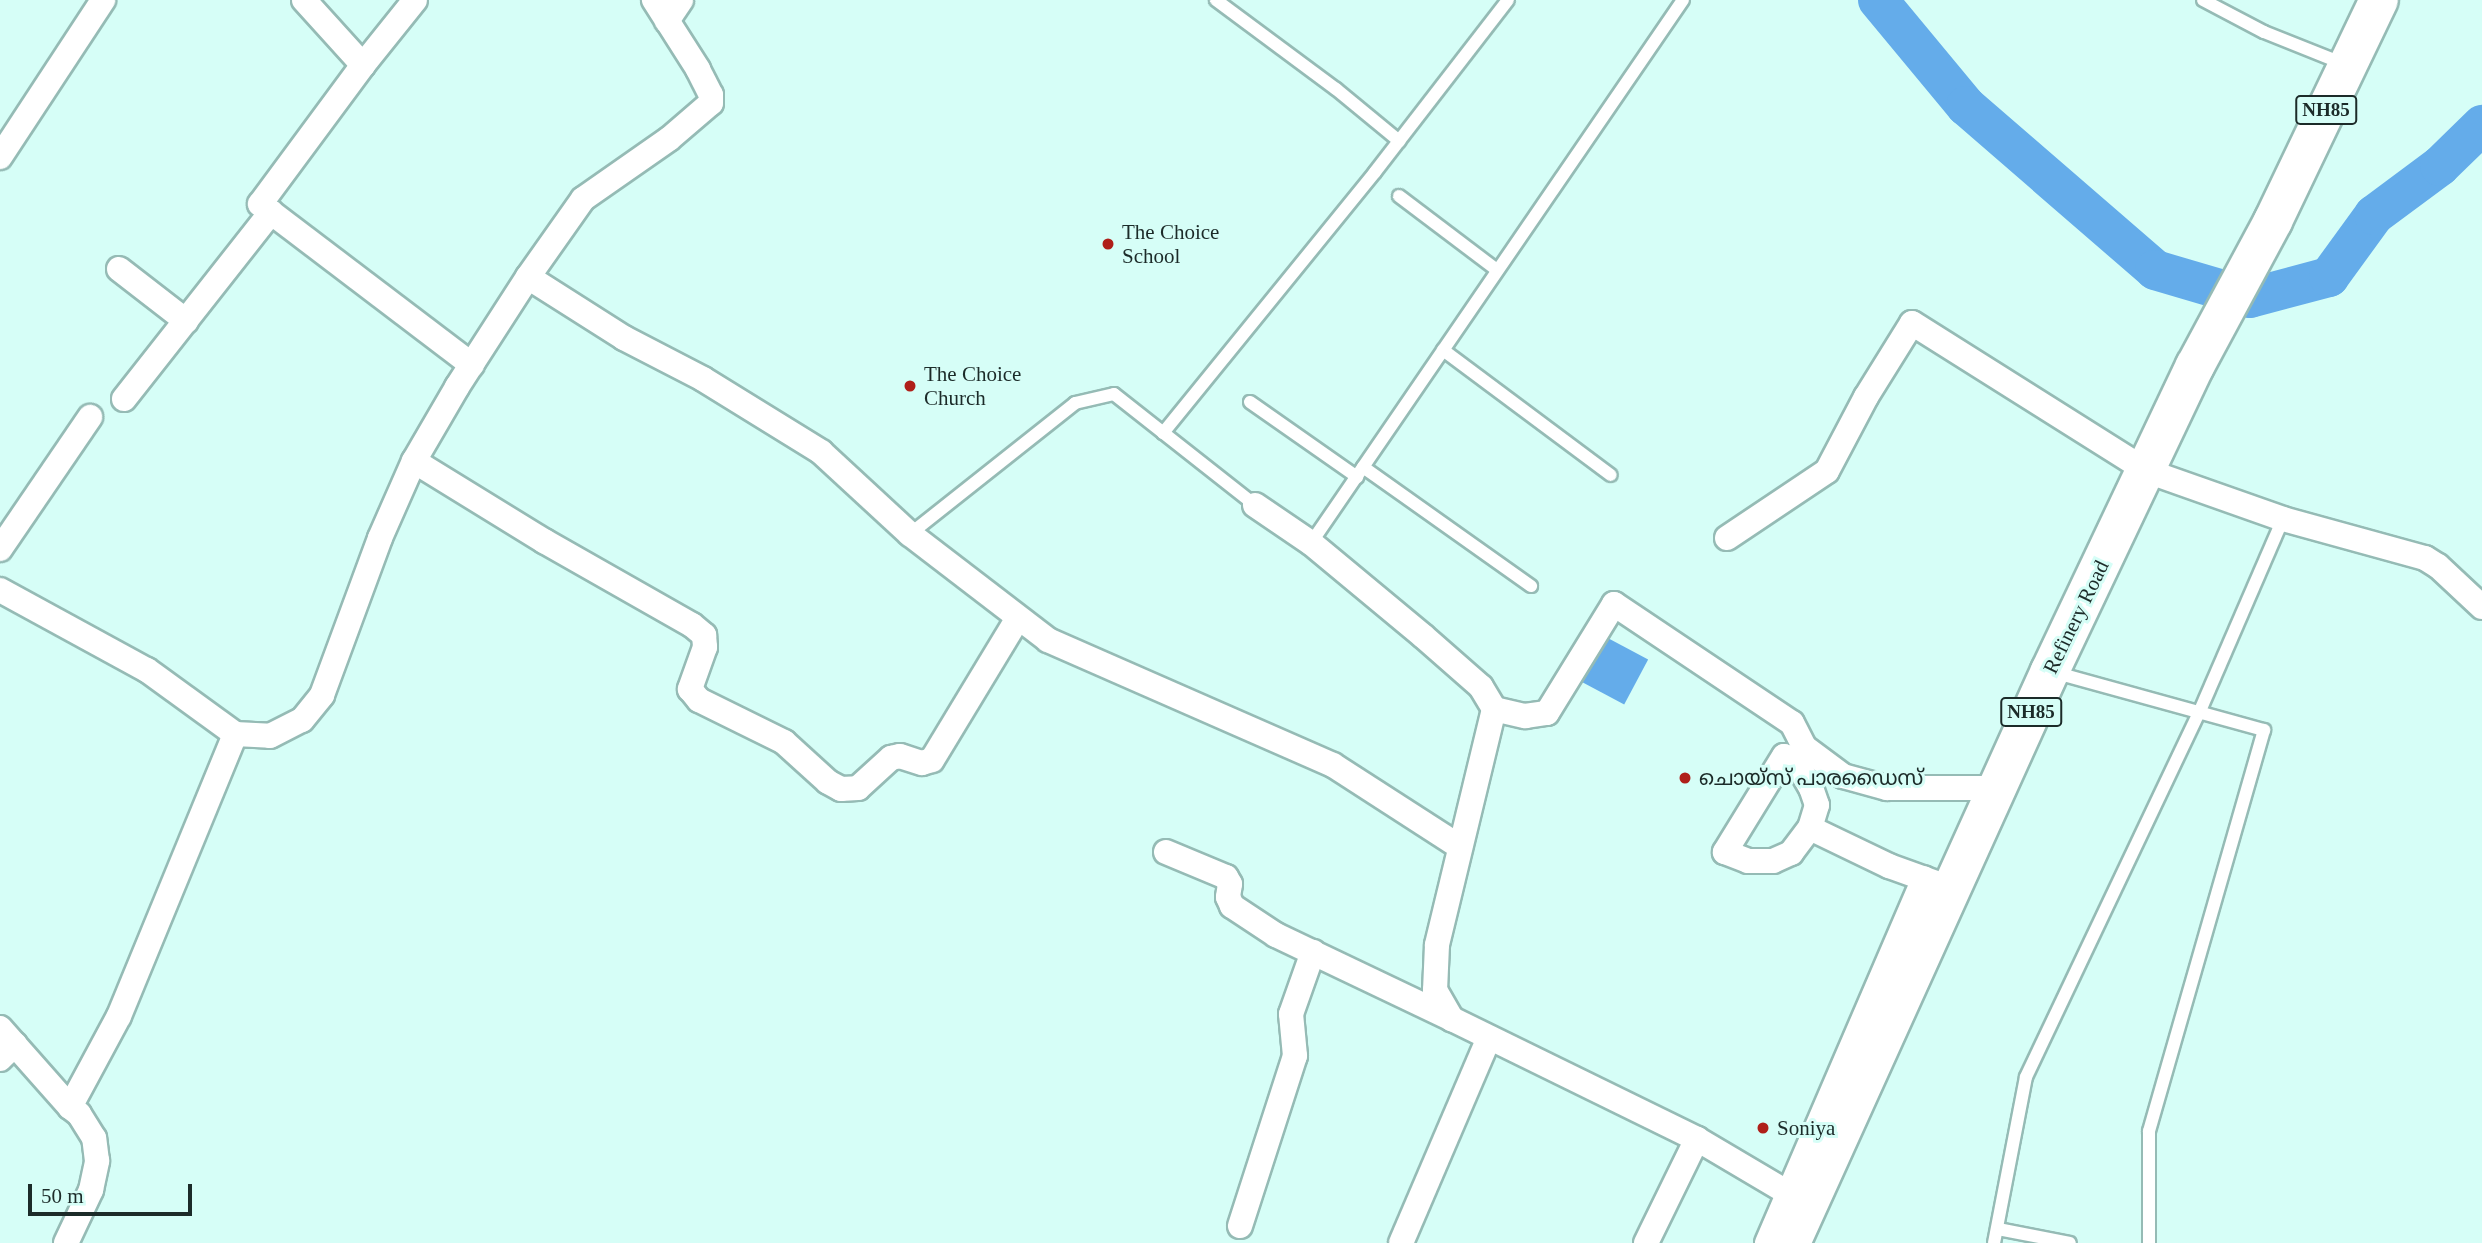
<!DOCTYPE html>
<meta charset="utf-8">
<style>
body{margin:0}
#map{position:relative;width:2482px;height:1243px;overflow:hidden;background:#d6fef7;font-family:"Times New Roman","Noto Sans Malayalam",serif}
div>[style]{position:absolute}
.water>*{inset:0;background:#64acea;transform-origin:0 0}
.river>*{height:40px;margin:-20px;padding:0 20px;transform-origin:20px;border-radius:20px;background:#64acea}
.roads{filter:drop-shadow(2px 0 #95bbb5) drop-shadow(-2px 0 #95bbb5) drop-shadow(0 2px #95bbb5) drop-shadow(0 -2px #95bbb5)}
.service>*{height:12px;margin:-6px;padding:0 6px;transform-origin:6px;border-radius:6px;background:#fff}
.minor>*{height:24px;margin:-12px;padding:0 12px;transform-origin:12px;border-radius:12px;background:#fff}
.trunk>*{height:38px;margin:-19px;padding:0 19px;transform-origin:19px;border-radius:19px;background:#fff}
.dots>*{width:19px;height:19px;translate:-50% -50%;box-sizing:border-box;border:4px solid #d6fef7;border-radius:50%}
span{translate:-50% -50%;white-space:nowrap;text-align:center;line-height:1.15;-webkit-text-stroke:6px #d6fef7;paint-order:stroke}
.shield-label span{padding:2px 5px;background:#d6fef7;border:2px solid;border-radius:5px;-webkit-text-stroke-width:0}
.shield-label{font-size:19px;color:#1c2b29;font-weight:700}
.poi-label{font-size:21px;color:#1c2b29}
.left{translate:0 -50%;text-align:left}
.street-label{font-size:21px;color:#1c2b29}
.scale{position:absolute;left:28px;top:1184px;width:164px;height:32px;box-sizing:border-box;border:4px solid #1c2b29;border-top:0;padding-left:9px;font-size:21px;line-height:24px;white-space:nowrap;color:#1c2b29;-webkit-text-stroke:5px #d6fef7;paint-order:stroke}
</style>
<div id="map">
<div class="water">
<div style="left:1604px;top:636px;width:50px;height:51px;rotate:28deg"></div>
</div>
<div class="river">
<div style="left:1878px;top:0;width:138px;rotate:50.3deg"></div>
<div style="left:1966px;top:106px;width:250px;rotate:40.9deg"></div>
<div style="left:2155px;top:270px;width:99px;rotate:16.4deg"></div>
<div style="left:2250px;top:298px;width:82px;rotate:-14.9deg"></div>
<div style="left:2329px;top:277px;width:77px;rotate:-54deg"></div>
<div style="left:2374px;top:215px;width:82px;rotate:-36.6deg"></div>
<div style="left:2440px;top:166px;width:59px;rotate:-44.3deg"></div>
</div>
<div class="roads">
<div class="service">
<div style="left:1216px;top:0;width:149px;rotate:36.6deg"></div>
<div style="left:1336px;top:89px;width:82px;rotate:39.5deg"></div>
<div style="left:2203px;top:0;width:69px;rotate:27.7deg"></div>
<div style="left:2264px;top:32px;width:86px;rotate:21.8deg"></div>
<div style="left:1399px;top:196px;width:123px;rotate:37.1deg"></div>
<div style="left:1443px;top:350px;width:209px;rotate:36.7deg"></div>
<div style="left:1250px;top:402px;width:131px;rotate:35deg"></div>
<div style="left:1163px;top:433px;width:336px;rotate:-50.9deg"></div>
<div style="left:1375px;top:172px;width:217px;rotate:-52.3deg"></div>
<div style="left:1363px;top:467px;width:206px;rotate:35.3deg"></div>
<div style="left:910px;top:534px;width:211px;rotate:-38.4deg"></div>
<div style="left:1075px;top:403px;width:40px;rotate:-13deg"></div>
<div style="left:1114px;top:394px;width:179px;rotate:38.2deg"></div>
<div style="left:1311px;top:543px;width:658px;rotate:-55.59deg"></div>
<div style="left:2053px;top:672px;width:219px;rotate:15.4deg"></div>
<div style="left:2264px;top:730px;width:417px;rotate:106deg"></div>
<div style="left:2149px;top:1131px;width:112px;rotate:90deg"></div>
<div style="left:1998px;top:1229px;width:73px;rotate:11deg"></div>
<div style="left:1994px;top:1243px;width:169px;rotate:-79.1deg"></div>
<div style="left:2026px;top:1077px;width:403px;rotate:-64.6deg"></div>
<div style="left:2199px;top:713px;width:211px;rotate:-66.6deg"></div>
</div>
<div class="minor">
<div style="left:304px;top:0;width:88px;rotate:47.8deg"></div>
<div style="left:363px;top:65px;width:173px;rotate:126.5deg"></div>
<div style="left:260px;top:204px;width:266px;rotate:37.2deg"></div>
<div style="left:667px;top:21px;width:25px;rotate:-56deg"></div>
<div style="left:363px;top:65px;width:83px;rotate:-51.3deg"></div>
<div style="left:0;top:157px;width:188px;rotate:-56.7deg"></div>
<div style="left:119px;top:269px;width:85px;rotate:37.8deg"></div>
<div style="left:528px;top:277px;width:95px;rotate:-54.8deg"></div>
<div style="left:583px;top:199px;width:105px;rotate:-34.9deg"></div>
<div style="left:669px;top:139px;width:55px;rotate:-40.6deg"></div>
<div style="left:711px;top:103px;width:8px;rotate:-90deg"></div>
<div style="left:711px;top:95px;width:29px;rotate:-117deg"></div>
<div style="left:698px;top:69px;width:82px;rotate:-122.5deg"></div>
<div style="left:124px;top:399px;width:238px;rotate:-51.8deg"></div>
<div style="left:414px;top:461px;width:153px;rotate:31.6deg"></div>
<div style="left:544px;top:541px;width:170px;rotate:29.6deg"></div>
<div style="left:692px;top:625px;width:16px;rotate:40deg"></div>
<div style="left:704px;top:635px;width:12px;rotate:85deg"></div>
<div style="left:705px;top:647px;width:45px;rotate:109.7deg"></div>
<div style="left:690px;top:689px;width:14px;rotate:51deg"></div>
<div style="left:699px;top:700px;width:95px;rotate:26.3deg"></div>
<div style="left:784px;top:742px;width:59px;rotate:42.3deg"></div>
<div style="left:828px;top:782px;width:15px;rotate:28deg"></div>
<div style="left:841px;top:789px;width:17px;rotate:-3deg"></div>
<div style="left:858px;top:788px;width:45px;rotate:-42.3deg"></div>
<div style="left:891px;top:758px;width:9px;rotate:-13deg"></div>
<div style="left:900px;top:756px;width:23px;rotate:18deg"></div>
<div style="left:922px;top:763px;width:10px;rotate:-17deg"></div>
<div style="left:932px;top:760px;width:166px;rotate:-58.8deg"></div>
<div style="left:1255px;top:505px;width:68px;rotate:34.2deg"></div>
<div style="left:1311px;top:543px;width:146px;rotate:39.7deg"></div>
<div style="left:1423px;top:636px;width:77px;rotate:41.3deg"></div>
<div style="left:1481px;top:687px;width:26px;rotate:59deg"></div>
<div style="left:1494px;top:709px;width:243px;rotate:103.6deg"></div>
<div style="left:1437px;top:945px;width:45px;rotate:92.5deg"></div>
<div style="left:1435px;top:990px;width:34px;rotate:60deg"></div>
<div style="left:1452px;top:1019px;width:273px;rotate:26.1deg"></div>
<div style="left:1697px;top:1139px;width:108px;rotate:30.6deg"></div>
<div style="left:1727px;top:538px;width:120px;rotate:-33.8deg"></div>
<div style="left:1827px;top:471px;width:84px;rotate:-62.2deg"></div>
<div style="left:1866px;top:397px;width:87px;rotate:-58.1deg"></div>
<div style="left:1912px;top:323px;width:278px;rotate:32.2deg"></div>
<div style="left:2147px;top:471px;width:144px;rotate:19.4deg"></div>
<div style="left:2283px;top:519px;width:147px;rotate:15.4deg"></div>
<div style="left:2425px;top:558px;width:15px;rotate:32deg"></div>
<div style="left:2438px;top:566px;width:60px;rotate:43deg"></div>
<div style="left:0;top:549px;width:160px;rotate:-55.7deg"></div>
<div style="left:0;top:590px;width:167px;rotate:28.6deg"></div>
<div style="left:147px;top:670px;width:109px;rotate:36deg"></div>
<div style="left:235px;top:734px;width:35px;rotate:3deg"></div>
<div style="left:270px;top:736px;width:36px;rotate:-27deg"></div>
<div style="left:302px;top:720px;width:32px;rotate:-51deg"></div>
<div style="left:322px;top:695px;width:167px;rotate:-69.7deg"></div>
<div style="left:380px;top:538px;width:84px;rotate:-66.2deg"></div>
<div style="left:414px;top:461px;width:86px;rotate:-59.8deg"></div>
<div style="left:457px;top:387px;width:131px;rotate:-57.2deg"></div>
<div style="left:528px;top:277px;width:114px;rotate:32.4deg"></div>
<div style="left:624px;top:338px;width:89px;rotate:27.4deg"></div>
<div style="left:703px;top:379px;width:139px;rotate:31.7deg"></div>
<div style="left:821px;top:452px;width:121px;rotate:42.7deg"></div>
<div style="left:910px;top:534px;width:174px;rotate:37.5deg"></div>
<div style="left:1048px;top:640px;width:311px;rotate:23.7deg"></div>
<div style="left:1333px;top:765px;width:151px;rotate:32.8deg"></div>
<div style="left:1494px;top:709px;width:32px;rotate:13deg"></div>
<div style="left:1525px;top:716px;width:22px;rotate:-8deg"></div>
<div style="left:1547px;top:713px;width:128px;rotate:-58.4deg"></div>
<div style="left:1614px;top:604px;width:214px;rotate:33.8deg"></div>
<div style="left:1792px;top:723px;width:27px;rotate:63deg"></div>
<div style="left:1804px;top:747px;width:49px;rotate:36.6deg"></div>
<div style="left:1843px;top:776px;width:46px;rotate:15.3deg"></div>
<div style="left:1887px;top:788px;width:110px"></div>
<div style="left:1810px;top:828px;width:24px;rotate:-73deg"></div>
<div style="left:1817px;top:805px;width:18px;rotate:-109deg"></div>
<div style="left:1811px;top:788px;width:28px;rotate:-120deg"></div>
<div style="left:1797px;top:764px;width:15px;rotate:-148deg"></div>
<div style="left:1784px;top:756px;width:113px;rotate:121.6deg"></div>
<div style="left:1725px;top:852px;width:25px;rotate:21deg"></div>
<div style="left:1748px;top:861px;width:25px"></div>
<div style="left:1773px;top:861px;width:20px;rotate:-24deg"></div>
<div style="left:1791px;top:853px;width:31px;rotate:-53deg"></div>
<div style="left:1810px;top:828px;width:88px;rotate:25.7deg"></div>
<div style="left:1889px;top:866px;width:68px;rotate:19.8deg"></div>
<div style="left:1166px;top:852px;width:65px;rotate:22.6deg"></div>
<div style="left:1226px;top:877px;width:8px;rotate:60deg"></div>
<div style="left:1230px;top:884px;width:13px;rotate:99deg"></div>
<div style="left:1228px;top:897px;width:10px;rotate:66deg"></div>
<div style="left:1232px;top:906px;width:53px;rotate:33.4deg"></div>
<div style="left:1276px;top:935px;width:195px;rotate:25.5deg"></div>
<div style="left:0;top:1028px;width:106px;rotate:48.5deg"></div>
<div style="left:0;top:1059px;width:21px;rotate:-45deg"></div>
<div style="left:1240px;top:1226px;width:179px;rotate:-72.1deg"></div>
<div style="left:1295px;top:1056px;width:42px;rotate:-95.4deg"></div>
<div style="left:1291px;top:1014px;width:66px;rotate:-70.5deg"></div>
<div style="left:66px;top:1243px;width:59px;rotate:-64.7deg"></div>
<div style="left:91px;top:1190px;width:30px;rotate:-78deg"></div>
<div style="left:97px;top:1161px;width:23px;rotate:-97deg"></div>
<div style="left:94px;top:1138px;width:28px;rotate:-122deg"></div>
<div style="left:79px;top:1114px;width:11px;rotate:-142deg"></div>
<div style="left:70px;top:1107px;width:103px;rotate:-61.7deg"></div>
<div style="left:119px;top:1016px;width:305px;rotate:-67.6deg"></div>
<div style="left:1401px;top:1243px;width:223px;rotate:-66.8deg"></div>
<div style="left:1646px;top:1243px;width:116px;rotate:-63.9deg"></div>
<div style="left:1767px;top:1243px;width:397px;rotate:-66.7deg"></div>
</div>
<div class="trunk">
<div style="left:1791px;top:1243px;width:628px;rotate:-65.64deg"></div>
<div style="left:2050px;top:671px;width:338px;rotate:-64.6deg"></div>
<div style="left:2195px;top:366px;width:165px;rotate:-61.7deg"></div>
<div style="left:2273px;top:221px;width:245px;rotate:-64.4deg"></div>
</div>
</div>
<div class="dots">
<div style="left:1108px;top:244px;background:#af1f19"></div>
<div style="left:910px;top:386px;background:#af1f19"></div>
<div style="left:1685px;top:778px;background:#af1f19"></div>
<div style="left:1763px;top:1128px;background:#af1f19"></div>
</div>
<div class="shield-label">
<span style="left:2326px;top:110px">NH85</span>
<span style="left:2031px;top:712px">NH85</span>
</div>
<div class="poi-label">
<span class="left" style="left:1122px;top:244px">The Choice<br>School</span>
<span class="left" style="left:924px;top:386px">The Choice<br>Church</span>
<span class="left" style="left:1699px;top:778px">ചൊയ്സ് പാരഡൈസ്</span>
<span class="left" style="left:1777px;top:1128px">Soniya</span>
</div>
<div class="street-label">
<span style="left:2076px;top:617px;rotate:-64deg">Refinery Road</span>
</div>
<div class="scale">50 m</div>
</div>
